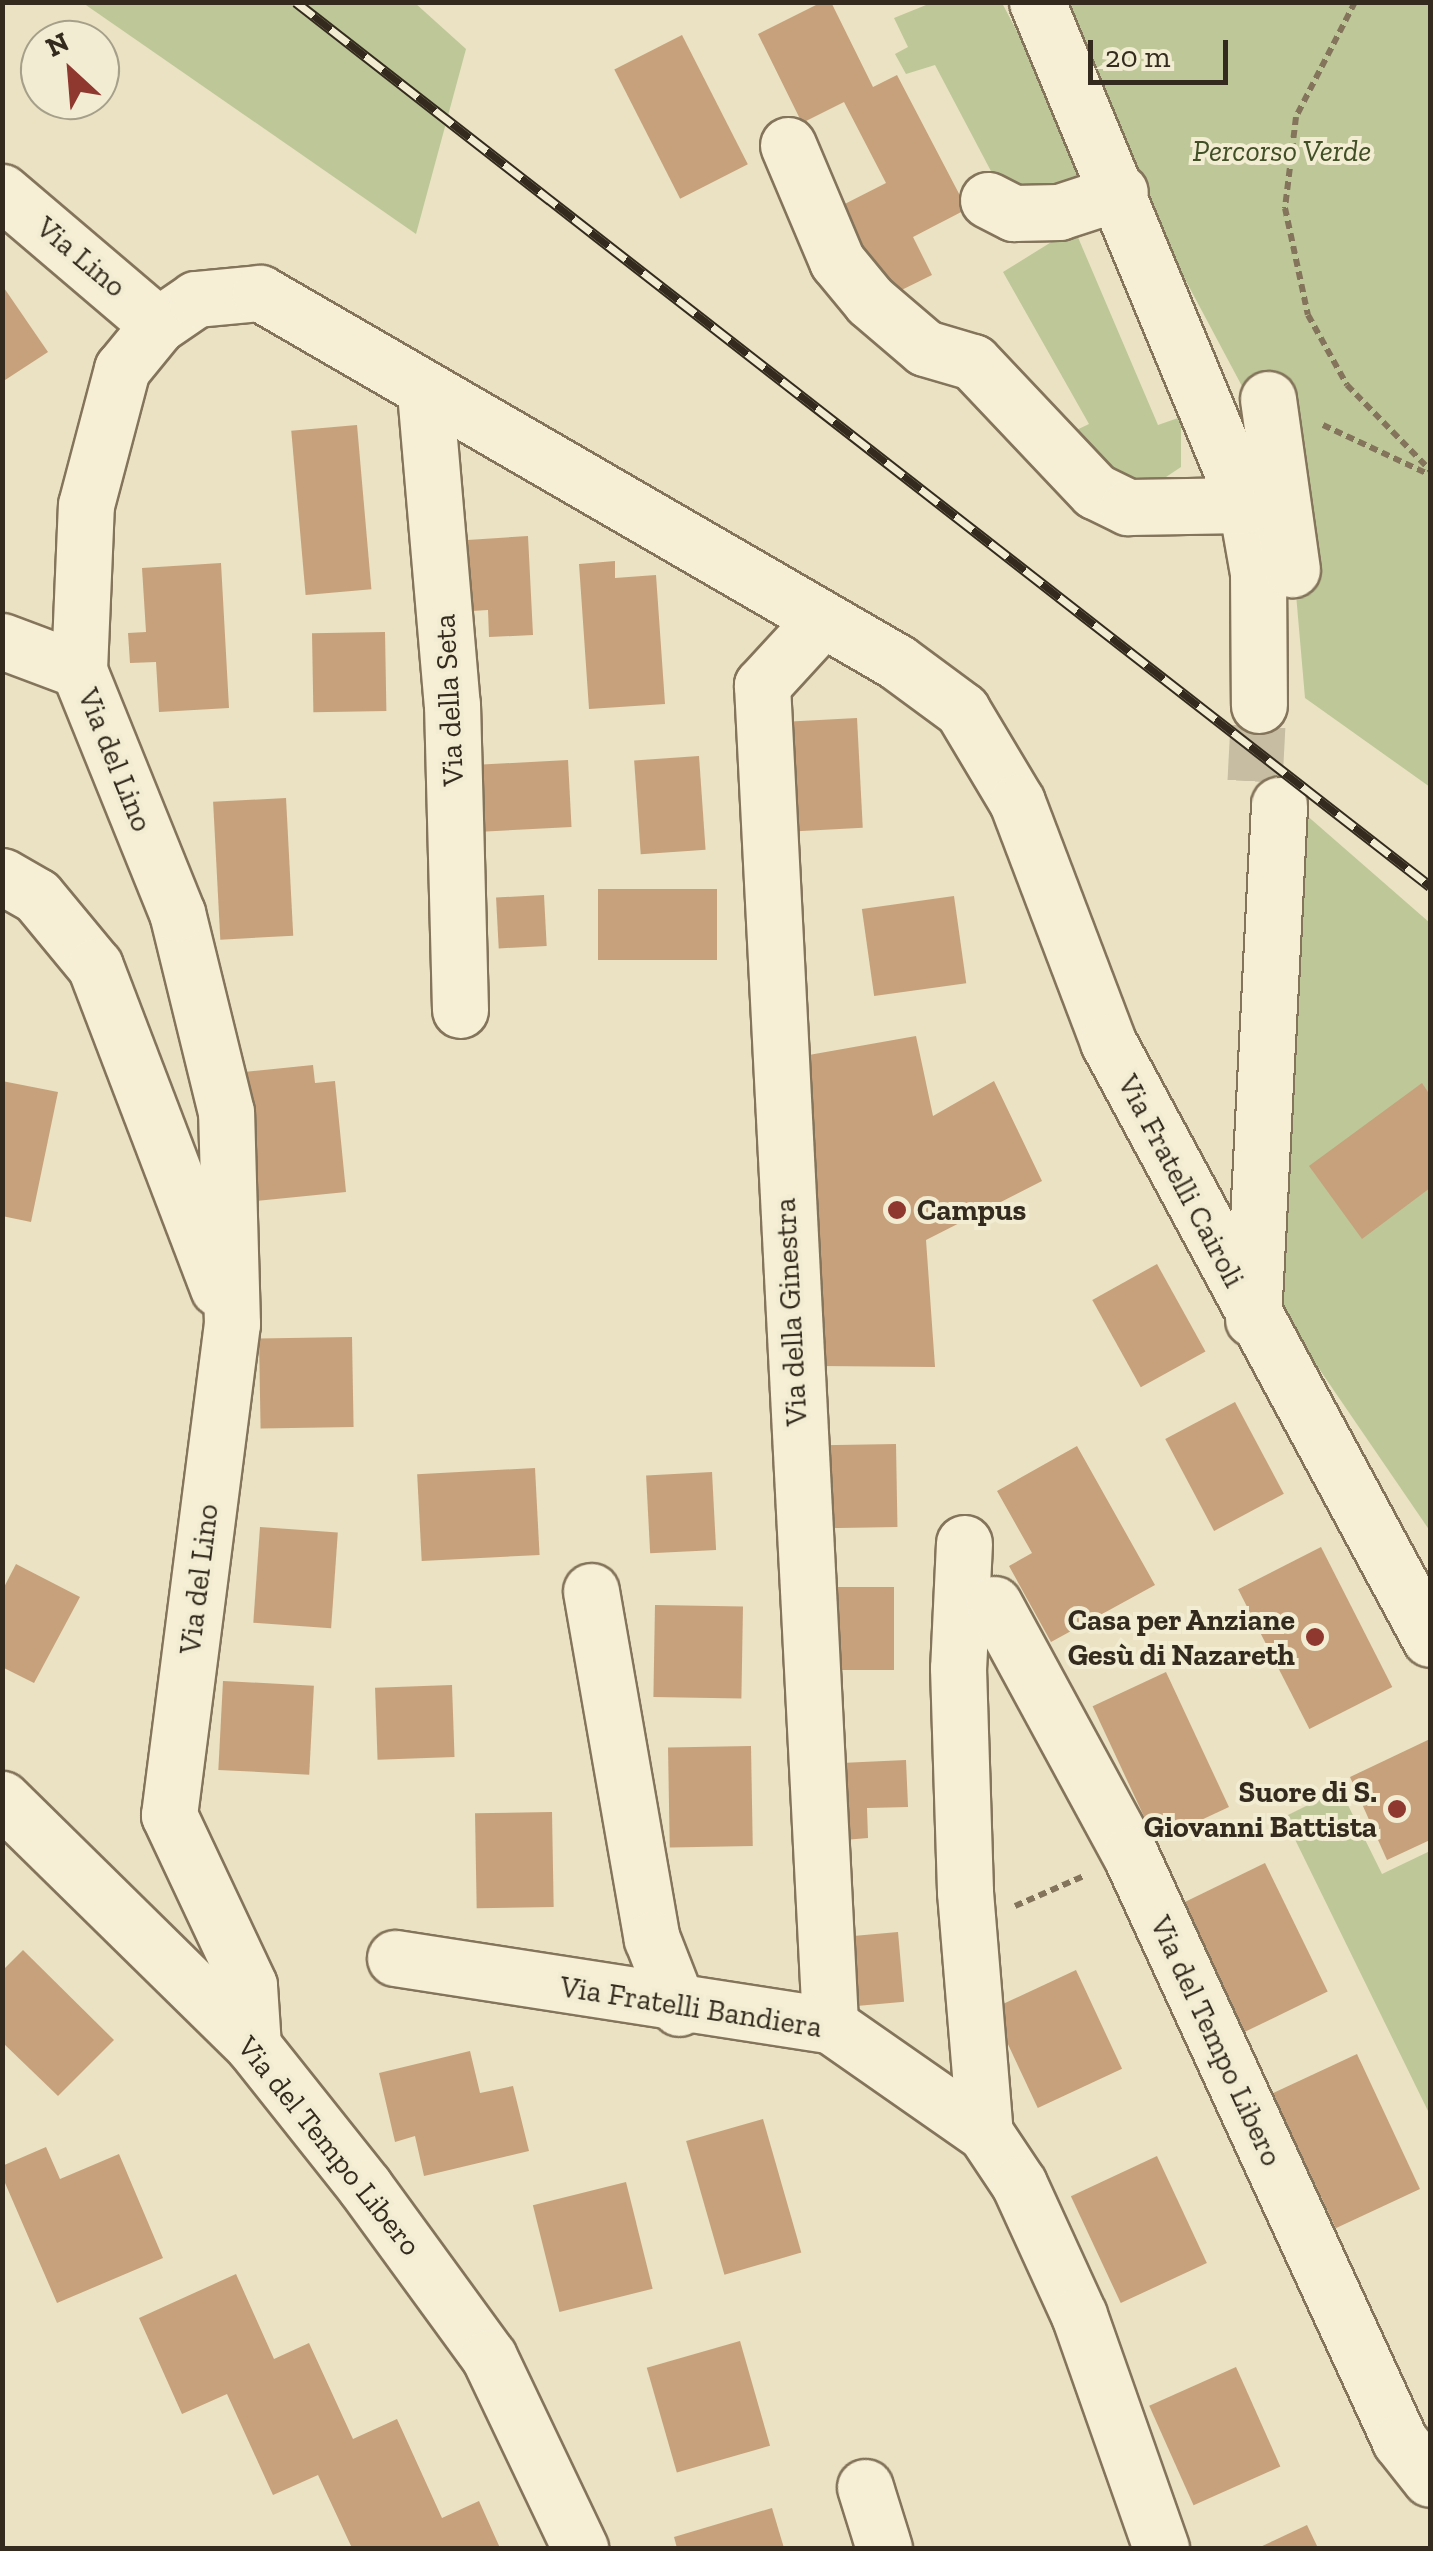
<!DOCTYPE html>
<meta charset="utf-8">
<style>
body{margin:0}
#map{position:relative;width:1433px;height:2551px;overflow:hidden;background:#eae2c3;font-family:"Zilla Slab",serif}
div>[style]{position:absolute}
.green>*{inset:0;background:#bec798}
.building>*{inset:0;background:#c6a17c;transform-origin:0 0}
.minor-tunnel>*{height:55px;margin-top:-27.5px;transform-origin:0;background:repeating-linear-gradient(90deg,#c6bda2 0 55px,transparent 0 83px)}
.path>*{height:6px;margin-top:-3px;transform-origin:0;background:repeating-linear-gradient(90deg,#83745b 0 8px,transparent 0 13px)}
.roads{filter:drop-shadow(2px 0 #83745b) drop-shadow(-2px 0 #83745b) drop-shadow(0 2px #83745b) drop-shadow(0 -2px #83745b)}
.minor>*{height:55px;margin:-27.5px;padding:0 27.5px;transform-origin:27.5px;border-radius:27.5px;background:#f6efd6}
.rail>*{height:11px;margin-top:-5.5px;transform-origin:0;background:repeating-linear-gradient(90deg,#f2ecd2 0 22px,#342b1e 0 44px);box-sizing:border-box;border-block:2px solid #342b1e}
.dots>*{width:28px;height:28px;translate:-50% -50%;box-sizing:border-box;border:5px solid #f2ecd2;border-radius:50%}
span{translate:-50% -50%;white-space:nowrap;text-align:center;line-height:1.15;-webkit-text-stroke:8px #f2ecd2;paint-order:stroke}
.park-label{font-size:30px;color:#414f26;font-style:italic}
.street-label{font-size:30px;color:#342b1e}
.poi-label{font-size:30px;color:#342b1e;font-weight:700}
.left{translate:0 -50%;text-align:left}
.right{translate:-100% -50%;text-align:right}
.frame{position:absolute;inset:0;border:5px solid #342b1e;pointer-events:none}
.north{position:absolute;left:20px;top:20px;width:100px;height:100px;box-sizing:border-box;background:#f2ecd2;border:2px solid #a69f8a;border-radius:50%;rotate:334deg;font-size:28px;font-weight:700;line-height:40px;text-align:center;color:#342b1e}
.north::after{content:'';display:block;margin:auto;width:35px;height:45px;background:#8e3830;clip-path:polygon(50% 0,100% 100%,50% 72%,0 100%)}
.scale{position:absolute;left:1088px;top:40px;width:140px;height:45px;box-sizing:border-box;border:5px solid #342b1e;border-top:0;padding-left:12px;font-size:30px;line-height:35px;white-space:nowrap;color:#342b1e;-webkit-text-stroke:8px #f2ecd2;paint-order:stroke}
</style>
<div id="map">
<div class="green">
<div style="clip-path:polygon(83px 3px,415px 3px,466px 49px,416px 234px)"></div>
<div style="clip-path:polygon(931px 3px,1002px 3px,1060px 113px,1084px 192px,1002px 192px,935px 65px,906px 74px,895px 54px,908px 47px,894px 18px)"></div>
<div style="clip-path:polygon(1038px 3px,1430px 3px,1430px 787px,1305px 698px,1285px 467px)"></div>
<div style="clip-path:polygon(1074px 228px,1158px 425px,1181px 417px,1181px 467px,1154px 485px,1133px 489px,1066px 435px,1089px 424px,1003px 272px)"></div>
<div style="clip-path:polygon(1273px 786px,1430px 923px,1430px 1531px,1268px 1294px)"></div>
<div style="clip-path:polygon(1340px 1789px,1382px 1874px,1430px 1851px,1430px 2115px,1284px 1817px)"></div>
</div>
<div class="building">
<div style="clip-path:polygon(822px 2px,831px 2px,873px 87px,897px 75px,967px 209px,913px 237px,932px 275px,875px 303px,829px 212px,886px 183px,844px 102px,802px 123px,758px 34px)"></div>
<div style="left:682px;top:35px;width:145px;height:76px;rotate:63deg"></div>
<div style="clip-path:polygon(2px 285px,48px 352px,2px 382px)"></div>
<div style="left:357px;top:425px;width:165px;height:66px;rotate:85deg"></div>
<div style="clip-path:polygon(528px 536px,533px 635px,489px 637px,488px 610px,455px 612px,452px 541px)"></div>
<div style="clip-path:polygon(615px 561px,615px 578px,656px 575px,665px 704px,589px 709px,579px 564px)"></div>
<div style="clip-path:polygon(221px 563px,229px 708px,159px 712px,156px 662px,130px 663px,128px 633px,146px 632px,142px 568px)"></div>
<div style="left:385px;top:632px;width:79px;height:73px;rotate:89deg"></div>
<div style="left:857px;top:718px;width:110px;height:80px;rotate:87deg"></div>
<div style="left:699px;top:756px;width:94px;height:65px;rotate:86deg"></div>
<div style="left:568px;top:760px;width:67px;height:95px;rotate:87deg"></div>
<div style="left:286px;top:798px;width:138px;height:73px;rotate:87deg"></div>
<div style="left:598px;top:889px;width:119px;height:71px"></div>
<div style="left:544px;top:895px;width:51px;height:48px;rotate:87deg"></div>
<div style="left:954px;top:896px;width:88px;height:93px;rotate:82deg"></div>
<div style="clip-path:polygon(916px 1036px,933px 1116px,994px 1081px,1042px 1181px,926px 1240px,935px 1367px,820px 1366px,792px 1058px)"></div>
<div style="clip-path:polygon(313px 1065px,315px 1083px,335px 1081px,346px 1192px,256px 1201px,244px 1072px)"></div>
<div style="clip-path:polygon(2px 1081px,58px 1092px,31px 1222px,2px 1216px)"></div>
<div style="clip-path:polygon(1422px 1083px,1430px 1095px,1430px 1188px,1362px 1239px,1309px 1166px)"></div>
<div style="left:1157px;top:1264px;width:100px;height:74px;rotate:61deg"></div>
<div style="left:352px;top:1337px;width:90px;height:93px;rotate:89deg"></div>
<div style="left:1235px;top:1402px;width:104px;height:79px;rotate:62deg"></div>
<div style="left:896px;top:1444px;width:83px;height:74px;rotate:89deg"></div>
<div style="clip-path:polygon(1077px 1446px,1155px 1585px,1051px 1642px,1009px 1566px,1032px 1553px,997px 1491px)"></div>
<div style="left:535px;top:1468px;width:87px;height:118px;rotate:87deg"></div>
<div style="left:712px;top:1472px;width:78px;height:66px;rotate:87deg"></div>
<div style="left:260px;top:1527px;width:78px;height:96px;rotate:4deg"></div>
<div style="left:1321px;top:1547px;width:157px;height:93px;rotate:63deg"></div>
<div style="clip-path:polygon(16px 1564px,80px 1597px,34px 1683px,2px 1667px,2px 1591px)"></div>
<div style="left:829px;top:1587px;width:65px;height:83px"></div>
<div style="left:655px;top:1605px;width:88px;height:92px;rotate:1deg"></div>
<div style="left:1166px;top:1672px;width:149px;height:81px;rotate:65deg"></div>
<div style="left:223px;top:1681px;width:91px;height:89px;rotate:3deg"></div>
<div style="left:452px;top:1685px;width:72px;height:77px;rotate:88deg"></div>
<div style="clip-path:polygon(1430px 1739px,1430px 1840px,1387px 1860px,1350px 1777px)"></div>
<div style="left:751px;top:1746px;width:100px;height:83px;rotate:89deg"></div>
<div style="clip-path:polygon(906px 1760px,908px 1807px,867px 1808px,868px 1838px,844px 1840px,841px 1763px)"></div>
<div style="left:552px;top:1812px;width:95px;height:77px;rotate:89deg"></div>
<div style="left:1265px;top:1863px;width:143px;height:92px;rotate:64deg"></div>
<div style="left:898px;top:1932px;width:70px;height:59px;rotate:85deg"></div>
<div style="clip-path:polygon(23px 1950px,114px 2040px,58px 2096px,2px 2042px,2px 1971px)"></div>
<div style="left:1076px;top:1970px;width:109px;height:93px;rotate:65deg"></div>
<div style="clip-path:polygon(470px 2051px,480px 2093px,513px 2086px,529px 2151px,424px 2176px,415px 2136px,395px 2142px,379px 2073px)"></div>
<div style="left:1357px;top:2054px;width:149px;height:93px;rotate:65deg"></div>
<div style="left:763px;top:2119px;width:139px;height:80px;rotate:74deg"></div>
<div style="clip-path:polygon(46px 2147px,60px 2179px,119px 2154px,163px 2258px,57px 2303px,2px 2176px,2px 2166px)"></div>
<div style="left:1157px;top:2156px;width:118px;height:95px;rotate:65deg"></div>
<div style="left:626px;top:2182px;width:110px;height:96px;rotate:76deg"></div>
<div style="clip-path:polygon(236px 2274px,274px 2359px,309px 2343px,353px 2439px,397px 2419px,442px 2518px,479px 2501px,500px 2548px,352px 2548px,318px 2475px,273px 2495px,227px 2394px,182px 2414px,139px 2318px)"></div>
<div style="left:740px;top:2341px;width:109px;height:97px;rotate:74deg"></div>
<div style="left:1236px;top:2367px;width:109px;height:95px;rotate:66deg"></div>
<div style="clip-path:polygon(772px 2508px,784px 2548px,677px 2548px,674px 2537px)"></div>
<div style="clip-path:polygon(1307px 2525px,1318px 2548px,1258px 2548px)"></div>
</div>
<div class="minor-tunnel">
<div style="left:1255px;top:781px;width:76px;rotate:-87deg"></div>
</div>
<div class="path">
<div style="left:1355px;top:2px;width:129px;rotate:117.2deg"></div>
<div style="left:1296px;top:117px;width:92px;rotate:96.9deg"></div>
<div style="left:1285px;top:208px;width:109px;rotate:77.9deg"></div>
<div style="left:1308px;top:315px;width:80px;rotate:60.9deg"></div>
<div style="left:1347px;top:385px;width:119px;rotate:45.7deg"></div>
<div style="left:1323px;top:425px;width:118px;rotate:25deg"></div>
<div style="left:1015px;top:1906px;width:77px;rotate:-23.6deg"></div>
</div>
<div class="roads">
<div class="minor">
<div style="left:1037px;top:2px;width:545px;rotate:67.44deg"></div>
<div style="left:1246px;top:505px;width:69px;rotate:80deg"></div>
<div style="left:1258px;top:573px;width:132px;rotate:89.6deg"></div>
<div style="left:788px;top:145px;width:126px;rotate:67.1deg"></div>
<div style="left:837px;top:261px;width:52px;rotate:50.5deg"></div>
<div style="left:870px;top:301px;width:72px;rotate:40.5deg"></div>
<div style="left:925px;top:348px;width:50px;rotate:16.3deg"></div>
<div style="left:973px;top:362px;width:178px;rotate:46.6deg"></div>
<div style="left:1095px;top:491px;width:37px;rotate:26deg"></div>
<div style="left:1128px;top:507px;width:118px;rotate:-1deg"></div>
<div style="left:2px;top:192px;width:205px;rotate:40.4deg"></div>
<div style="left:988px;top:200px;width:29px;rotate:27deg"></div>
<div style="left:1014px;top:213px;width:45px;rotate:-1.3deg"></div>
<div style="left:1059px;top:212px;width:64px;rotate:-18.2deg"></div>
<div style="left:425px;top:392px;width:313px;rotate:85.1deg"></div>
<div style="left:452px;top:704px;width:306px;rotate:88.5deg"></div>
<div style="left:1268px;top:399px;width:172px;rotate:82deg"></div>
<div style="left:820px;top:622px;width:86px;rotate:132.6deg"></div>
<div style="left:762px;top:685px;width:1342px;rotate:87.09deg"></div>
<div style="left:2px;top:641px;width:82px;rotate:20.6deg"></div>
<div style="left:2px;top:876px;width:40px;rotate:29.7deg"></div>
<div style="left:37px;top:896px;width:91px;rotate:50.4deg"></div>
<div style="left:95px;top:966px;width:345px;rotate:69.1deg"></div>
<div style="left:1253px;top:1319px;width:515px;rotate:-87.1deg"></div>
<div style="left:964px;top:1543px;width:125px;rotate:92.7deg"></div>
<div style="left:958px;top:1668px;width:224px;rotate:88.2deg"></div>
<div style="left:965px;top:1892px;width:242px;rotate:85.3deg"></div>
<div style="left:591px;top:1591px;width:353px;rotate:80.1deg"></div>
<div style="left:652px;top:1939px;width:74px;rotate:68.6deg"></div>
<div style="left:994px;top:1604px;width:285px;rotate:61.5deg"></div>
<div style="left:1130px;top:1854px;width:646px;rotate:65.3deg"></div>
<div style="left:1400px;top:2441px;width:48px;rotate:51.7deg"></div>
<div style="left:2px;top:1799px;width:352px;rotate:44.5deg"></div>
<div style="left:253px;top:2046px;width:180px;rotate:51.5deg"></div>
<div style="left:365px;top:2187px;width:210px;rotate:53.9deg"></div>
<div style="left:489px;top:2357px;width:212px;rotate:64.5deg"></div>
<div style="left:395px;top:1958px;width:440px;rotate:8.8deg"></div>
<div style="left:830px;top:2025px;width:189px;rotate:34.9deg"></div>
<div style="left:985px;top:2133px;width:61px;rotate:56.3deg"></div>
<div style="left:1019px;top:2184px;width:144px;rotate:65.4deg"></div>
<div style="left:1079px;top:2315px;width:247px;rotate:70.6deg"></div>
<div style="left:253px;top:2046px;width:61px;rotate:-93.8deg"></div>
<div style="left:249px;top:1985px;width:188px;rotate:-115.2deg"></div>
<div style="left:169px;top:1815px;width:495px;rotate:-82.7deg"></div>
<div style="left:232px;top:1324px;width:212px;rotate:-91.6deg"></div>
<div style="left:226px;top:1112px;width:205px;rotate:-103.8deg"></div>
<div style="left:177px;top:913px;width:262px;rotate:-112deg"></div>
<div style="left:79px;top:670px;width:165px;rotate:-87.6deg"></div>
<div style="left:86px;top:505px;width:141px;rotate:-75.2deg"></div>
<div style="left:122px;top:369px;width:57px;rotate:-50.7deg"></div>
<div style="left:158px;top:325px;width:46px;rotate:-34.4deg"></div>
<div style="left:196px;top:299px;width:64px;rotate:-5.4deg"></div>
<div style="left:260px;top:293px;width:736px;rotate:30.08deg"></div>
<div style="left:897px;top:662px;width:81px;rotate:36.4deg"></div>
<div style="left:962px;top:710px;width:107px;rotate:59.1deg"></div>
<div style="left:1017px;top:802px;width:257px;rotate:69.2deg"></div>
<div style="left:1108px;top:1042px;width:678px;rotate:61.66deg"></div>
<div style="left:865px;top:2487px;width:64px;rotate:72.7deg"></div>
</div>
</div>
<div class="rail">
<div style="left:296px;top:2px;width:1438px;rotate:37.94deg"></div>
</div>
<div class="dots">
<div style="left:897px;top:1210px;background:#8e3830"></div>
<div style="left:1315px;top:1637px;background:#8e3830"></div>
<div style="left:1397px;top:1809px;background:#8e3830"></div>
</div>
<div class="park-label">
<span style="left:1282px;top:151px">Percorso Verde</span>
</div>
<div class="street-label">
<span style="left:81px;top:257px;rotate:40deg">Via Lino</span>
<span style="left:449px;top:700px;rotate:-93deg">Via della Seta</span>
<span style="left:115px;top:760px;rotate:68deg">Via del Lino</span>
<span style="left:1181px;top:1181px;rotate:62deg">Via Fratelli Cairoli</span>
<span style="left:791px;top:1312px;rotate:-93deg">Via della Ginestra</span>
<span style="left:199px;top:1579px;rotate:-83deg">Via del Lino</span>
<span style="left:691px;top:2007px;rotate:9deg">Via Fratelli Bandiera</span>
<span style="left:1216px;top:2041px;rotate:65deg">Via del Tempo Libero</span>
<span style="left:329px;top:2146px;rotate:51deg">Via del Tempo Libero</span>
</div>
<div class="poi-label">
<span class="left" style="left:917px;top:1210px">Campus</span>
<span class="right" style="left:1295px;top:1637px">Casa per Anziane<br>Gesù di Nazareth</span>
<span class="right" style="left:1377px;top:1809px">Suore di S.<br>Giovanni Battista</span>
</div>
<div class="frame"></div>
<div class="north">N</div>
<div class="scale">20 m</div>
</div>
